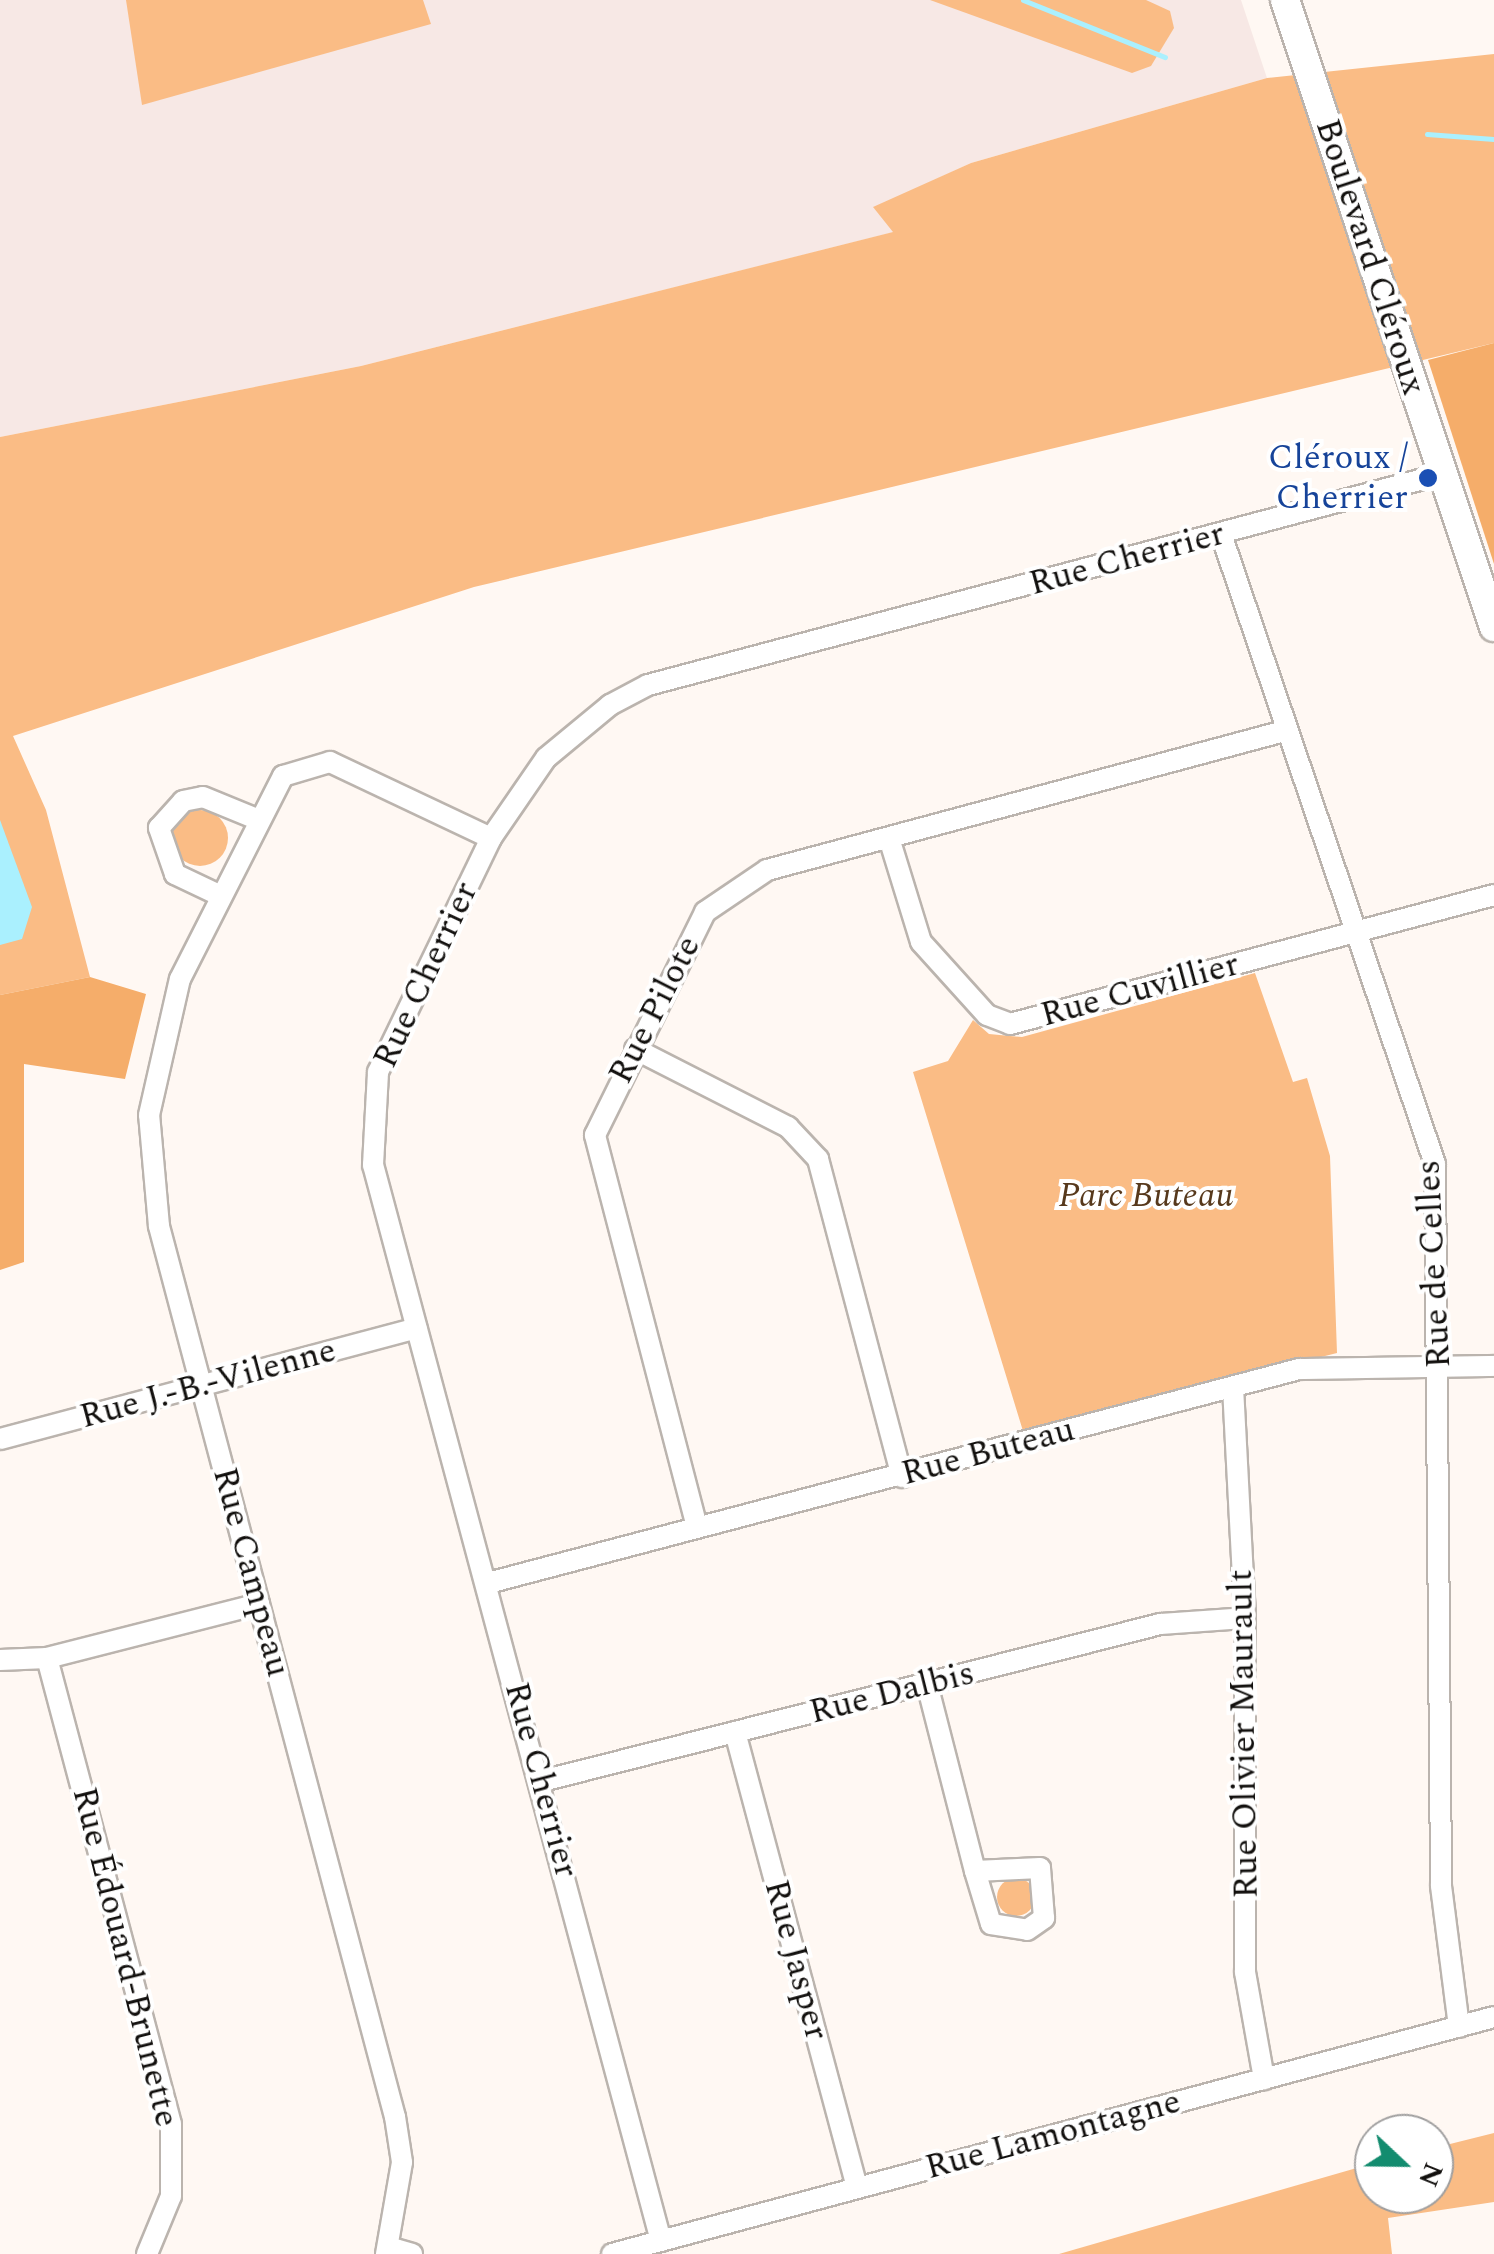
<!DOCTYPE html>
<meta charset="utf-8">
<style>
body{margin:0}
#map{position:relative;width:1494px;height:2254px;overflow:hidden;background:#fff8f3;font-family:Spectral,serif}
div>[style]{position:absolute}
.commercial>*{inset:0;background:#f7e8e5}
.green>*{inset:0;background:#fabc85}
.round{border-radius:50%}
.forest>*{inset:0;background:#f5ad6a}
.water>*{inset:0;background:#aaf0fe}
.stream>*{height:5px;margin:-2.5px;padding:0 2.5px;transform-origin:2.5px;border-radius:2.5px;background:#aaf0fe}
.roads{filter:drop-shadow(2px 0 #bbb4ae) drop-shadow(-2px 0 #bbb4ae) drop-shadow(0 2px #bbb4ae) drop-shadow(0 -2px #bbb4ae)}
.street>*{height:20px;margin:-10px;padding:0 10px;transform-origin:10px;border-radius:10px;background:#fff}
.secondary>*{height:28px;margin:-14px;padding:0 14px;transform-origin:14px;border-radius:14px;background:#fff}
.dots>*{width:28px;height:28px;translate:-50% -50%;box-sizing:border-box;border:5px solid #fff;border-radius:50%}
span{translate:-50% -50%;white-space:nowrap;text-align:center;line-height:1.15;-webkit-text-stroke:8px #fff;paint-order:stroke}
.street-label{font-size:35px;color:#12100e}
.transit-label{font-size:35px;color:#164399}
.right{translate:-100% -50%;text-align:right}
.park-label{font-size:35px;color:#57391c;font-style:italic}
.north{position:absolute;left:1354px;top:2114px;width:100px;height:100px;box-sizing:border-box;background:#fff;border:2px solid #a09f9f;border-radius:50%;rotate:112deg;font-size:28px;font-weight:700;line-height:40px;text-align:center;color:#12100e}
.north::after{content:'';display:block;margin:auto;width:35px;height:45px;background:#138c6f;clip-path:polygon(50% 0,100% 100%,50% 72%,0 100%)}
</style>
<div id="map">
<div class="commercial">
<div style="clip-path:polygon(0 0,1241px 0,1267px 78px,971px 163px,874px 208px,894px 232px,361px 366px,0 437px)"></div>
</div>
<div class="green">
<div style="clip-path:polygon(126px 0,423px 0,431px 24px,142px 105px)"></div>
<div style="clip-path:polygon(930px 0,1146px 0,1170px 11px,1174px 28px,1151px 66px,1132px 73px)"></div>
<div style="clip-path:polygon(1494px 54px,1494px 343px,474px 587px,13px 736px,46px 810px,90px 977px,0 995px,0 437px,361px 366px,893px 232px,873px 207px,971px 163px,1267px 78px)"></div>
<div class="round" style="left:172px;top:810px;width:56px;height:56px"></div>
<div style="clip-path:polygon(1255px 973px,1293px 1082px,1307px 1078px,1330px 1156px,1337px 1353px,1023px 1431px,913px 1072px,948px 1061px,973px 1020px,989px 1034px,1022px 1037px)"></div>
<div class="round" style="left:997px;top:1878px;width:38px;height:38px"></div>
<div style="clip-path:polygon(1494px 2133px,1494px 2202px,1388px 2218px,1392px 2254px,1059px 2254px,1374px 2163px,1374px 2194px,1434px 2194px,1434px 2148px)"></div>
</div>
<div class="forest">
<div style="clip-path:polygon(1494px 343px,1494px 564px,1428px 360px)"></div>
<div style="clip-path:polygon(90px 977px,146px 994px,125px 1079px,24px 1064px,24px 1262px,0 1270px,0 995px)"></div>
</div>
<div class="water">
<div style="clip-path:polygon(0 820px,32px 907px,22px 939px,0 945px)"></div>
</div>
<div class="stream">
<div style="left:1023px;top:0;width:153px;rotate:21.9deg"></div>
<div style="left:1427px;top:134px;width:67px;rotate:4.3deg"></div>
</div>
<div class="roads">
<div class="street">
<div style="left:1221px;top:534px;width:665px;rotate:71.24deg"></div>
<div style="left:1435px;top:1164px;width:722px;rotate:89.52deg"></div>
<div style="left:1441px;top:1886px;width:142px;rotate:82.7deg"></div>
<div style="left:889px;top:838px;width:109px;rotate:72.9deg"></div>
<div style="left:921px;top:942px;width:98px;rotate:47.9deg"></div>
<div style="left:987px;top:1015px;width:25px;rotate:21deg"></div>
<div style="left:1010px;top:1024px;width:501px;rotate:-14.92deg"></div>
<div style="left:219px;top:895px;width:49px;rotate:-154.5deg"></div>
<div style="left:175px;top:874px;width:49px;rotate:-109.2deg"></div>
<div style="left:159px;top:828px;width:36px;rotate:-48deg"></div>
<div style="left:183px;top:801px;width:20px;rotate:-11deg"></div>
<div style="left:203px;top:797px;width:58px;rotate:22.2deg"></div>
<div style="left:635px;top:1049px;width:172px;rotate:27deg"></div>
<div style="left:788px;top:1127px;width:44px;rotate:46.8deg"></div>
<div style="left:818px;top:1159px;width:329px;rotate:75.2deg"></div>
<div style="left:1233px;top:1387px;width:231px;rotate:87deg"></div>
<div style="left:1245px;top:1618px;width:354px;rotate:90deg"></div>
<div style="left:1245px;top:1972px;width:109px;rotate:79.9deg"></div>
<div style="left:0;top:1439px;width:431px;rotate:-14.9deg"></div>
<div style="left:697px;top:1527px;width:405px;rotate:-104.6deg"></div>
<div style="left:595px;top:1135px;width:249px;rotate:-63.7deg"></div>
<div style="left:705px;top:912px;width:75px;rotate:-34.1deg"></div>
<div style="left:767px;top:870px;width:539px;rotate:-15.04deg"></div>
<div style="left:488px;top:1583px;width:839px;rotate:-14.78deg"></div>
<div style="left:1299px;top:1369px;width:195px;rotate:-0.9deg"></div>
<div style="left:47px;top:1658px;width:482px;rotate:75.1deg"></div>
<div style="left:171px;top:2124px;width:72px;rotate:90deg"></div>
<div style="left:171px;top:2196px;width:63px;rotate:112.5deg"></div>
<div style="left:0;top:1660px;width:47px;rotate:-2.4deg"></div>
<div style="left:47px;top:1658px;width:219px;rotate:-14.3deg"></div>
<div style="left:927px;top:1684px;width:193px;rotate:75.6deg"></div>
<div style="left:975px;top:1871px;width:55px;rotate:73.2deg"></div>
<div style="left:991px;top:1924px;width:36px;rotate:9deg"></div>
<div style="left:1027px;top:1930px;width:21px;rotate:-35deg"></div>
<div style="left:1044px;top:1918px;width:50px;rotate:-94.6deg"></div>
<div style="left:1040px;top:1868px;width:65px;rotate:177.4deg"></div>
<div style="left:735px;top:1732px;width:471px;rotate:75deg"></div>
<div style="left:542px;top:1781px;width:638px;rotate:-14.25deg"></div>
<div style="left:1160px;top:1624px;width:85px;rotate:-4deg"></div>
<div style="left:661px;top:2241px;width:1114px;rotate:-104.98deg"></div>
<div style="left:373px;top:1165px;width:93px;rotate:-86.9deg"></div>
<div style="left:378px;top:1072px;width:260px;rotate:-64.2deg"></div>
<div style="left:491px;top:838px;width:97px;rotate:-55.5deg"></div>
<div style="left:546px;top:758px;width:83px;rotate:-39.6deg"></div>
<div style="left:610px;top:705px;width:43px;rotate:-27.8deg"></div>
<div style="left:648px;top:685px;width:822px;rotate:-14.88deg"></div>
<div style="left:388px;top:2247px;width:25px;rotate:16deg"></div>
<div style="left:386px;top:2254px;width:93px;rotate:-80.1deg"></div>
<div style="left:402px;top:2162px;width:46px;rotate:-98.8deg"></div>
<div style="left:395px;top:2117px;width:922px;rotate:-104.84deg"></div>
<div style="left:159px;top:1226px;width:111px;rotate:-95.1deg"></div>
<div style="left:149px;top:1115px;width:139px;rotate:-77.2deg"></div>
<div style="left:180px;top:979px;width:228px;rotate:-63.1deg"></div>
<div style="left:283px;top:776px;width:49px;rotate:-16.6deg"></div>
<div style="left:330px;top:762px;width:178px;rotate:25.3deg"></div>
<div style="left:612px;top:2254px;width:913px;rotate:-15.04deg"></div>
</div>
<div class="secondary">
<div style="left:1285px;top:0;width:661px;rotate:71.57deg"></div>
</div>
</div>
<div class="dots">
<div style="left:1428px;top:478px;background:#1a4fb4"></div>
</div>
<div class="street-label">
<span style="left:1370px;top:257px;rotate:72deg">Boulevard Cléroux</span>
<span style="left:1127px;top:559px;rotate:-15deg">Rue Cherrier</span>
<span style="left:426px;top:975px;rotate:-65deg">Rue Cherrier</span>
<span style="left:1140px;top:990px;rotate:-15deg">Rue Cuvillier</span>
<span style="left:655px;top:1010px;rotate:-63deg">Rue Pilote</span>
<span style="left:1434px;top:1264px;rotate:-93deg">Rue de Celles</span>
<span style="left:208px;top:1384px;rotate:-15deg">Rue J.-B.-Vilenne</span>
<span style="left:988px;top:1452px;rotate:-15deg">Rue Buteau</span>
<span style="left:251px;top:1572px;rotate:75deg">Rue Campeau</span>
<span style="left:892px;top:1693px;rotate:-14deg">Rue Dalbis</span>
<span style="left:1244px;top:1734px;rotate:-91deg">Rue Olivier Maurault</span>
<span style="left:541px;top:1780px;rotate:75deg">Rue Cherrier</span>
<span style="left:125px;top:1957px;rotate:76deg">Rue Édouard-Brunette</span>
<span style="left:796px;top:1960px;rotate:75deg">Rue Jasper</span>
<span style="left:1053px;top:2135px;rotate:-15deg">Rue Lamontagne</span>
</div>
<div class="transit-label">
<span class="right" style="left:1408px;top:478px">Cléroux /<br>Cherrier</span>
</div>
<div class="park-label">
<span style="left:1146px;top:1196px">Parc Buteau</span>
</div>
<div class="north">N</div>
</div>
